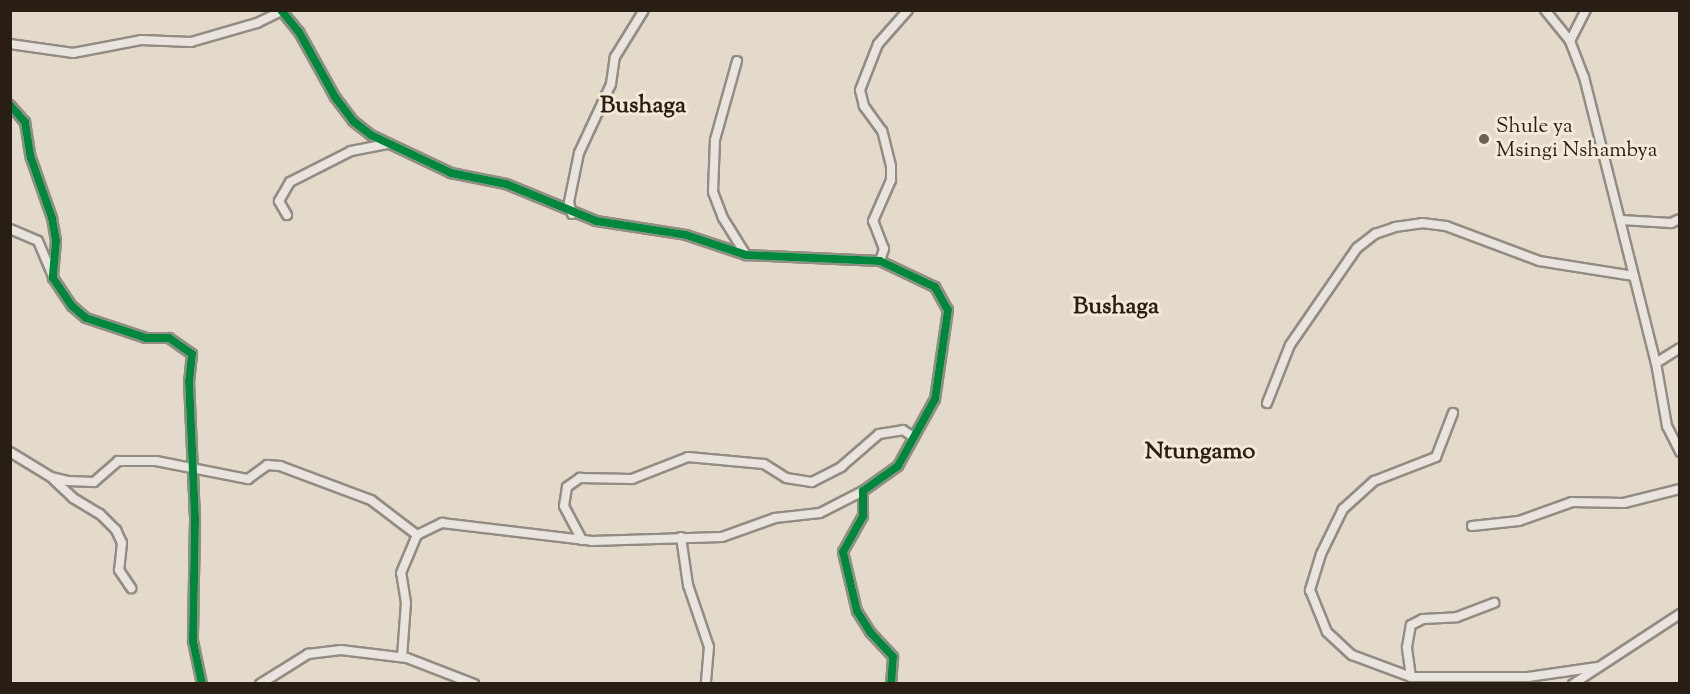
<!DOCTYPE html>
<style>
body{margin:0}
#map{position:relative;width:1690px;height:694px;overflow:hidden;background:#e3dacc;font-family:"Sorts Mill Goudy",serif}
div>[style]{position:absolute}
.roads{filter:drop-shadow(2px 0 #938c83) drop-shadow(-2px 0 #938c83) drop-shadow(0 2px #938c83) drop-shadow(0 -2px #938c83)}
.street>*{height:8px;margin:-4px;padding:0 4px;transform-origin:4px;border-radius:4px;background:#e9e5de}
.cycleway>*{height:8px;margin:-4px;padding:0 4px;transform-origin:4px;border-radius:4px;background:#00873e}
.dots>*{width:16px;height:16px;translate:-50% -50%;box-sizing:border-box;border:3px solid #f3e9d8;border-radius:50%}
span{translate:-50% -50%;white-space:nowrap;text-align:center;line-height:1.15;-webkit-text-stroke:6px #f3e9d8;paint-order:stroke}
.poi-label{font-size:21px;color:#291e13}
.left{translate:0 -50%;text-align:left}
.quarter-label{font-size:24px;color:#291e13;font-weight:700}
.frame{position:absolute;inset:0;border:12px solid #291e13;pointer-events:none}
</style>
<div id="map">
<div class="roads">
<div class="street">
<div style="left:281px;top:10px;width:28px;rotate:51deg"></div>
<div style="left:299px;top:32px;width:74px;rotate:61deg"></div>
<div style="left:335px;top:97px;width:30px;rotate:53deg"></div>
<div style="left:353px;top:121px;width:23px;rotate:38deg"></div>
<div style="left:371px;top:135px;width:89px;rotate:25.4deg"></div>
<div style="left:451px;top:173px;width:56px;rotate:11.3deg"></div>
<div style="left:506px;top:184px;width:97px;rotate:22.3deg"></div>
<div style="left:596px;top:221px;width:91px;rotate:8.8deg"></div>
<div style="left:686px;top:235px;width:63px;rotate:18.4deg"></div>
<div style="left:746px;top:255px;width:134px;rotate:2.6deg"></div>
<div style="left:880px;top:261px;width:61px;rotate:25.3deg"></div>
<div style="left:935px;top:287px;width:26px;rotate:61deg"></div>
<div style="left:948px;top:310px;width:90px;rotate:98.3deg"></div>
<div style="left:935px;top:399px;width:77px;rotate:118.9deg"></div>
<div style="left:898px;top:466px;width:43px;rotate:144.5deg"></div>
<div style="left:863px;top:491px;width:25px;rotate:90deg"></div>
<div style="left:863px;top:516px;width:41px;rotate:119.1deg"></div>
<div style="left:843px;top:552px;width:61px;rotate:76.7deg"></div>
<div style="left:857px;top:611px;width:25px;rotate:58deg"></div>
<div style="left:870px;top:632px;width:34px;rotate:47deg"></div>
<div style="left:893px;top:657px;width:27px;rotate:94deg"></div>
<div style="left:1545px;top:10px;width:40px;rotate:51deg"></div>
<div style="left:1570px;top:41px;width:39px;rotate:69deg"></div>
<div style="left:1584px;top:77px;width:295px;rotate:75.9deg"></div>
<div style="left:1656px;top:363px;width:64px;rotate:80.1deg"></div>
<div style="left:1667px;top:426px;width:29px;rotate:63deg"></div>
<div style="left:1570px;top:41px;width:35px;rotate:-63deg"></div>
<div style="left:10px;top:44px;width:64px;rotate:8.1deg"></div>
<div style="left:73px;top:53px;width:69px;rotate:-10.8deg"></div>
<div style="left:141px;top:40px;width:50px;rotate:2.3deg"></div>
<div style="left:191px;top:42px;width:69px;rotate:-16.1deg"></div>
<div style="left:257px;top:23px;width:28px;rotate:-26deg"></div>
<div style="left:737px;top:61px;width:82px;rotate:105.6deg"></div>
<div style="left:715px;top:140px;width:52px;rotate:92.2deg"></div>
<div style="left:713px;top:192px;width:28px;rotate:69deg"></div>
<div style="left:723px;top:218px;width:44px;rotate:58.1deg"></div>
<div style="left:10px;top:105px;width:23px;rotate:49deg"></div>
<div style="left:25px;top:122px;width:36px;rotate:81deg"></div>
<div style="left:31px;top:158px;width:64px;rotate:70.7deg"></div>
<div style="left:52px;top:218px;width:23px;rotate:80deg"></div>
<div style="left:56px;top:241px;width:37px;rotate:95deg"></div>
<div style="left:53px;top:278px;width:34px;rotate:56deg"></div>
<div style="left:72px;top:306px;width:18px;rotate:41deg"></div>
<div style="left:86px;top:318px;width:63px;rotate:18.4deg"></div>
<div style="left:146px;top:338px;width:23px"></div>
<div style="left:169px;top:338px;width:28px;rotate:35deg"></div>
<div style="left:192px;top:354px;width:27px;rotate:96deg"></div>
<div style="left:189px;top:381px;width:140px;rotate:87.5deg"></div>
<div style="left:195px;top:521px;width:120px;rotate:91deg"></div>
<div style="left:193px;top:641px;width:44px;rotate:78.2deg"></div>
<div style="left:572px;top:214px;width:12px;rotate:-104deg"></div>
<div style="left:569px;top:202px;width:50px;rotate:-78.5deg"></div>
<div style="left:579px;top:153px;width:76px;rotate:-65.1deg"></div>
<div style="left:611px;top:84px;width:27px;rotate:-82deg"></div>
<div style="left:615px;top:57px;width:55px;rotate:-58.3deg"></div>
<div style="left:287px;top:215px;width:16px;rotate:-120deg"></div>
<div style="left:279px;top:201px;width:22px;rotate:-60deg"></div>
<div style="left:290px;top:182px;width:68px;rotate:-26.9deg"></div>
<div style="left:351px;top:151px;width:38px;rotate:-11deg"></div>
<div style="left:1621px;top:220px;width:50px;rotate:3.4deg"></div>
<div style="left:1671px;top:223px;width:10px;rotate:-24deg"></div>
<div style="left:10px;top:229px;width:30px;rotate:23deg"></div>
<div style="left:38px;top:241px;width:39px;rotate:67deg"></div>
<div style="left:880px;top:261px;width:13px;rotate:-72deg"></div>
<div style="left:884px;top:249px;width:30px;rotate:-111deg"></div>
<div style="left:873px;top:221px;width:45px;rotate:-66.3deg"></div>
<div style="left:891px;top:180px;width:14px;rotate:-90deg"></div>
<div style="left:891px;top:166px;width:36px;rotate:-104deg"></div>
<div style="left:882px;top:131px;width:31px;rotate:-126deg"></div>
<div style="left:864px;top:106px;width:16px;rotate:-104deg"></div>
<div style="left:860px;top:90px;width:49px;rotate:-68.6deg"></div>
<div style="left:878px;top:44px;width:45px;rotate:-48.6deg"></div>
<div style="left:1656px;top:363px;width:28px;rotate:-32deg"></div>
<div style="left:1267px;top:403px;width:62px;rotate:-68.4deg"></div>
<div style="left:1290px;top:345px;width:118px;rotate:-55.4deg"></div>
<div style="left:1357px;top:248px;width:23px;rotate:-38deg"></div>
<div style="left:1375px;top:234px;width:21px;rotate:-19deg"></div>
<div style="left:1395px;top:227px;width:27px;rotate:-8deg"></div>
<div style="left:1422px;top:223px;width:24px;rotate:7deg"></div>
<div style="left:1446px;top:226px;width:99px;rotate:20.6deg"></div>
<div style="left:1539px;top:261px;width:96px;rotate:9deg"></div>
<div style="left:1453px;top:413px;width:47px;rotate:111.1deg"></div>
<div style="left:1436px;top:457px;width:66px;rotate:158.8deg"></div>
<div style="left:1374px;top:481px;width:42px;rotate:137.9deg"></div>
<div style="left:1343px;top:509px;width:50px;rotate:116.1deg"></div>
<div style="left:1321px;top:554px;width:38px;rotate:107deg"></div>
<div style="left:1310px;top:590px;width:45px;rotate:68deg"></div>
<div style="left:1327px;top:632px;width:34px;rotate:43deg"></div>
<div style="left:1352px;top:655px;width:63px;rotate:20.4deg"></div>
<div style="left:1411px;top:677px;width:117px"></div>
<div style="left:1528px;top:677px;width:70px;rotate:-8.2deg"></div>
<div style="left:10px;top:452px;width:48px;rotate:31.4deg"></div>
<div style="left:51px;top:477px;width:17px;rotate:13deg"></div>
<div style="left:68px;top:481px;width:26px;rotate:2deg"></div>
<div style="left:94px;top:482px;width:32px;rotate:-41deg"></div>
<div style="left:118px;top:461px;width:38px"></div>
<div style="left:156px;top:461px;width:94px;rotate:11.1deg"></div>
<div style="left:248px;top:479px;width:24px;rotate:-36deg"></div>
<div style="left:267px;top:465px;width:13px;rotate:4deg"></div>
<div style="left:280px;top:466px;width:97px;rotate:20.5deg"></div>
<div style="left:371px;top:500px;width:58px;rotate:37.3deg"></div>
<div style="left:54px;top:480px;width:26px;rotate:43deg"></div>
<div style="left:73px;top:498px;width:31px;rotate:31deg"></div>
<div style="left:100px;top:514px;width:23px;rotate:45deg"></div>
<div style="left:116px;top:530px;width:14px;rotate:65deg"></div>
<div style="left:122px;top:543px;width:27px;rotate:96deg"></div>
<div style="left:119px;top:570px;width:22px;rotate:56deg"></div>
<div style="left:1472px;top:526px;width:47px;rotate:-6.1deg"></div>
<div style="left:1519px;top:521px;width:56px;rotate:-19.7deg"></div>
<div style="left:1572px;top:502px;width:52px;rotate:1.1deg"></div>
<div style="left:1624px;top:503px;width:58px;rotate:-14deg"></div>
<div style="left:681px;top:537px;width:49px;rotate:81.7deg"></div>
<div style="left:688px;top:585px;width:65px;rotate:71.3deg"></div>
<div style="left:709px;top:647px;width:37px;rotate:95deg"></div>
<div style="left:582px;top:540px;width:38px;rotate:-118deg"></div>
<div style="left:564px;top:506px;width:19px;rotate:-81deg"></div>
<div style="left:567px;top:487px;width:16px;rotate:-35deg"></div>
<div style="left:580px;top:478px;width:52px;rotate:1.1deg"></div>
<div style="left:632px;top:479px;width:60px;rotate:-21.4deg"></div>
<div style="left:688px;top:457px;width:76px;rotate:5.3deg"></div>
<div style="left:764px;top:464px;width:26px;rotate:32deg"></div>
<div style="left:786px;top:478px;width:26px;rotate:9deg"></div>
<div style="left:812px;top:482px;width:33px;rotate:-27deg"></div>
<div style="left:841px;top:467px;width:50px;rotate:-41deg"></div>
<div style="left:879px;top:434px;width:24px;rotate:-9deg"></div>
<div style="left:903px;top:430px;width:11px;rotate:34deg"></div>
<div style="left:402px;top:657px;width:54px;rotate:-85.8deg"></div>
<div style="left:406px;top:603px;width:30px;rotate:-99deg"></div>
<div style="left:401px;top:573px;width:41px;rotate:-67.2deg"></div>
<div style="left:417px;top:535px;width:28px;rotate:-26deg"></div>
<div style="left:442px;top:523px;width:151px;rotate:6.8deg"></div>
<div style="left:592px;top:541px;width:130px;rotate:-1.8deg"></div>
<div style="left:722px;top:537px;width:56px;rotate:-19.7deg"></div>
<div style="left:775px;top:518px;width:45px;rotate:-6.3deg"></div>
<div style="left:820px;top:513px;width:48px;rotate:-27.1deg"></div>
<div style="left:1411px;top:677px;width:30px;rotate:-98deg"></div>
<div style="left:1407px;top:647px;width:22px;rotate:-80deg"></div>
<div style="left:1411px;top:625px;width:13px;rotate:-27deg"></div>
<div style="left:1423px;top:619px;width:34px;rotate:-3deg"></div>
<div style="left:1457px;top:617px;width:40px;rotate:-21deg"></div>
<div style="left:260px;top:684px;width:57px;rotate:-32deg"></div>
<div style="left:308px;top:654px;width:33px;rotate:-7deg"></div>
<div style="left:341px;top:650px;width:66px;rotate:6.9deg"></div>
<div style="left:407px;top:658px;width:72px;rotate:21.2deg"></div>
<div style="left:1573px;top:684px;width:128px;rotate:-33.2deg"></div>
</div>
</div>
<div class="cycleway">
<div style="left:281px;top:10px;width:28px;rotate:51deg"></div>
<div style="left:299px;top:32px;width:74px;rotate:61deg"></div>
<div style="left:335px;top:97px;width:30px;rotate:53deg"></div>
<div style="left:353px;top:121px;width:23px;rotate:38deg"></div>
<div style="left:371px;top:135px;width:89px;rotate:25.4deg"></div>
<div style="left:451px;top:173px;width:56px;rotate:11.3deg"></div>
<div style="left:506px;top:184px;width:97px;rotate:22.3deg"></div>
<div style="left:596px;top:221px;width:91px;rotate:8.8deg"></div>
<div style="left:686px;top:235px;width:63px;rotate:18.4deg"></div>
<div style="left:746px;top:255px;width:134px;rotate:2.6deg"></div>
<div style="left:880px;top:261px;width:61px;rotate:25.3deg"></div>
<div style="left:935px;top:287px;width:26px;rotate:61deg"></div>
<div style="left:948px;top:310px;width:90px;rotate:98.3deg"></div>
<div style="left:935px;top:399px;width:77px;rotate:118.9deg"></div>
<div style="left:898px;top:466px;width:43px;rotate:144.5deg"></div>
<div style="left:863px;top:491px;width:25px;rotate:90deg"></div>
<div style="left:863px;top:516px;width:41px;rotate:119.1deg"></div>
<div style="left:843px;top:552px;width:61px;rotate:76.7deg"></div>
<div style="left:857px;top:611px;width:25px;rotate:58deg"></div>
<div style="left:870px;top:632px;width:34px;rotate:47deg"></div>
<div style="left:893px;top:657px;width:27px;rotate:94deg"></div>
<div style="left:10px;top:105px;width:23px;rotate:49deg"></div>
<div style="left:25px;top:122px;width:36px;rotate:81deg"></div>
<div style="left:31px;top:158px;width:64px;rotate:70.7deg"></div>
<div style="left:52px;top:218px;width:23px;rotate:80deg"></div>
<div style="left:56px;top:241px;width:37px;rotate:95deg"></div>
<div style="left:53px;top:278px;width:34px;rotate:56deg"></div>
<div style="left:72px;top:306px;width:18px;rotate:41deg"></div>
<div style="left:86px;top:318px;width:63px;rotate:18.4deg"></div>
<div style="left:146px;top:338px;width:23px"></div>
<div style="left:169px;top:338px;width:28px;rotate:35deg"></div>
<div style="left:192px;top:354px;width:27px;rotate:96deg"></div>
<div style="left:189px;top:381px;width:140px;rotate:87.5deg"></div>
<div style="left:195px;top:521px;width:120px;rotate:91deg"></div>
<div style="left:193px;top:641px;width:44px;rotate:78.2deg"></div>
</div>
<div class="dots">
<div style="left:1484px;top:139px;background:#6a6054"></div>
</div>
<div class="poi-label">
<span class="left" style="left:1496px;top:139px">Shule ya<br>Msingi Nshambya</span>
</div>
<div class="quarter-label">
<span style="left:643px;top:107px">Bushaga</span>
<span style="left:1116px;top:308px">Bushaga</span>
<span style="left:1200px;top:453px">Ntungamo</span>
</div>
<div class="frame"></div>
</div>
